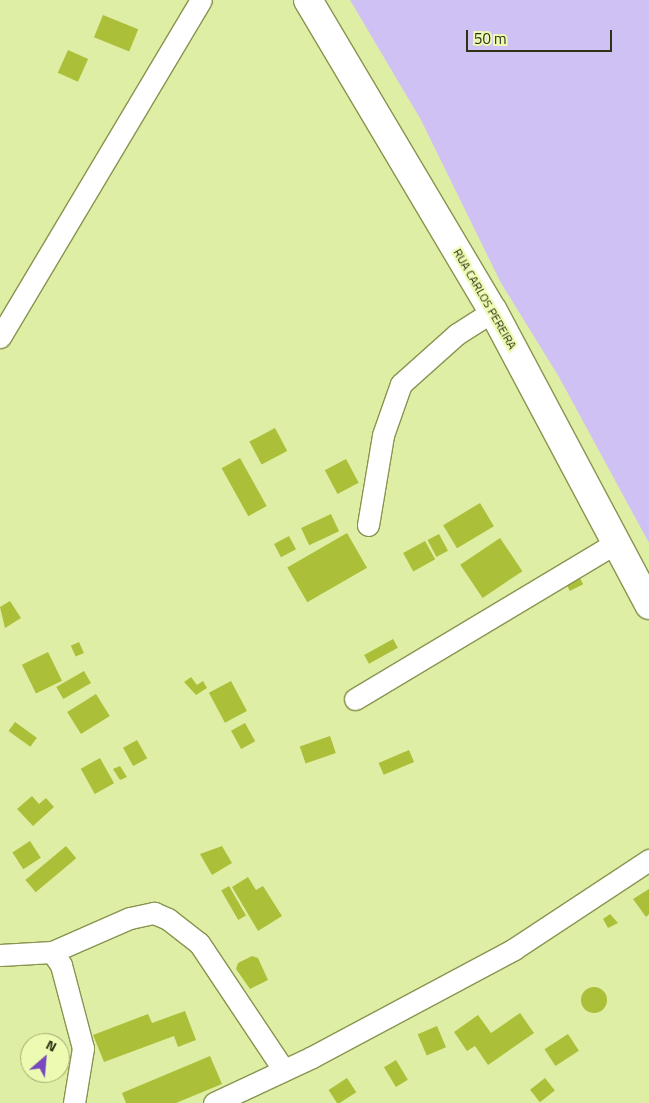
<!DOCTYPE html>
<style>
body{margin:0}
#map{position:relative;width:649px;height:1103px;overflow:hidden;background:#dfeea5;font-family:"Titillium Web",sans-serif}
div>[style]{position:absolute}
.green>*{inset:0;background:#cfc1f4}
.building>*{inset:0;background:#abbf39;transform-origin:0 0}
.round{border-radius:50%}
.roads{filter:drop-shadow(1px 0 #88944f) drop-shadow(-1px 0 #88944f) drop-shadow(0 1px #88944f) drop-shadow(0 -1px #88944f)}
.minor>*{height:21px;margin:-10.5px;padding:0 10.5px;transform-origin:10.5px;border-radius:10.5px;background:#fff}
.secondary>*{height:28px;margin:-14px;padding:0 14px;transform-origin:14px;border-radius:14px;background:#fff}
span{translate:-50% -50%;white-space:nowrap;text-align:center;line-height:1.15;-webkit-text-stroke:4.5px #ecfbb1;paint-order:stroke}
.street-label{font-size:12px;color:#2d3215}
.north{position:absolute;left:20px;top:1033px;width:50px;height:50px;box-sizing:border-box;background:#ecfbb1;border:1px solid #a0ab73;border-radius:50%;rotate:27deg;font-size:14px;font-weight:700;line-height:20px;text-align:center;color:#2d3215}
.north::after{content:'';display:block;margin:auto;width:18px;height:22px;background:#7748c0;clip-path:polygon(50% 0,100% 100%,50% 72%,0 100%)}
.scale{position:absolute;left:466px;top:30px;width:146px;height:22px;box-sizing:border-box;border:2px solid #2d3215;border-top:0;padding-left:6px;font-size:15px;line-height:18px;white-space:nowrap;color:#2d3215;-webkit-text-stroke:4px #ecfbb1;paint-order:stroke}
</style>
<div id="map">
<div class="green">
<div style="clip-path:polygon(350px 0,649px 0,649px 543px,559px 377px,501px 283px,421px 120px)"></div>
</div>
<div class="building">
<div style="left:103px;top:15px;width:38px;height:24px;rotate:22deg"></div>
<div style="left:68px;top:50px;width:22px;height:25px;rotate:24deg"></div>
<div style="left:275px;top:428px;width:26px;height:29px;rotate:62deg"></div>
<div style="left:240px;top:458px;width:55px;height:21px;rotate:61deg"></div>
<div style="left:346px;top:459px;width:27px;height:24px;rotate:62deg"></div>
<div style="left:480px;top:503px;width:27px;height:43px;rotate:59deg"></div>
<div style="left:331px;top:514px;width:19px;height:33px;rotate:65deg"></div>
<div style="left:347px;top:533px;width:40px;height:69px;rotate:60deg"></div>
<div style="left:439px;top:534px;width:19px;height:13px;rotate:62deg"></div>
<div style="left:289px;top:536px;width:15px;height:17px;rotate:62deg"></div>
<div style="left:500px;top:538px;width:40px;height:48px;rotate:56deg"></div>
<div style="left:425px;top:541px;width:21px;height:25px;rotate:61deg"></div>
<div style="left:580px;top:578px;width:7px;height:15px;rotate:63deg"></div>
<div style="clip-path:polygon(10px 601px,21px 618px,5px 628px,0 607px)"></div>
<div style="left:393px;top:639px;width:10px;height:33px;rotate:61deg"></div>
<div style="left:79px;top:642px;width:12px;height:9px;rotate:66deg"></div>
<div style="left:48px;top:652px;width:32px;height:29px;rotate:64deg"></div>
<div style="left:84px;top:671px;width:14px;height:32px;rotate:60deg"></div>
<div style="clip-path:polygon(191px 677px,197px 685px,203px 681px,207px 688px,196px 695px,184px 682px)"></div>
<div style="left:231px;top:681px;width:34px;height:25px;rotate:62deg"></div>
<div style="left:96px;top:694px;width:26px;height:34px;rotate:58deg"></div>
<div style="left:15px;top:722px;width:27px;height:11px;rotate:36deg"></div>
<div style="left:245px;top:723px;width:21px;height:16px;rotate:61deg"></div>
<div style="left:330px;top:736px;width:18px;height:32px;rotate:71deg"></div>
<div style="left:137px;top:740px;width:21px;height:16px;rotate:61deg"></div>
<div style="left:409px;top:750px;width:13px;height:33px;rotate:67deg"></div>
<div style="left:100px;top:758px;width:29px;height:22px;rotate:61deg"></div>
<div style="clip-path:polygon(120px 766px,127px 777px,120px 780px,113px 769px)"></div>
<div style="clip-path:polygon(32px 796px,39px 804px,46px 798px,54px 807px,33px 826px,17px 809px)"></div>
<div style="left:30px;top:841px;width:20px;height:21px;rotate:57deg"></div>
<div style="left:66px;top:846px;width:16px;height:53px;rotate:50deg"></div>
<div style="clip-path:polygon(222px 846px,232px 863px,212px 875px,200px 854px)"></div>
<div style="clip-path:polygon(248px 877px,256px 890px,263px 886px,282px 916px,258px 931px,232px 887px)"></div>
<div style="left:229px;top:886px;width:34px;height:9px;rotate:60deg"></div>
<div style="clip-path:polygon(649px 889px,649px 914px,646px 917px,633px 899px)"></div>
<div style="clip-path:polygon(610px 914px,618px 923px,608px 928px,603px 919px)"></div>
<div style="clip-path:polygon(252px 956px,258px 958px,268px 980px,250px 989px,236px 969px,238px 963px)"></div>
<div class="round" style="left:581px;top:987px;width:26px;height:26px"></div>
<div style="clip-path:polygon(185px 1011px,196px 1040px,178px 1047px,174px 1036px,104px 1062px,93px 1035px,148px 1014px,152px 1023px)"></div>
<div style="clip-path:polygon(520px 1013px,534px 1033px,488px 1065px,475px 1046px,467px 1051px,454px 1032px,478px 1015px,491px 1033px)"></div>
<div style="left:437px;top:1026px;width:23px;height:21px;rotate:67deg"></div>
<div style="left:568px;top:1034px;width:20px;height:28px;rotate:57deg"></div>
<div style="clip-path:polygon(210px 1056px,222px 1084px,176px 1103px,126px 1103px,122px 1093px)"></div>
<div style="left:396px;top:1060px;width:23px;height:14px;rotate:59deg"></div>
<div style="clip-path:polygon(60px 1066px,65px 1073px,42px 1083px,38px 1073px,60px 1073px)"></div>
<div style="left:347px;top:1078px;width:17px;height:22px;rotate:57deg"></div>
<div style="left:545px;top:1078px;width:16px;height:19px;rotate:52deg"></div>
</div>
<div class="roads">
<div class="minor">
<div style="left:0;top:337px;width:392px;rotate:-59.2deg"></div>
<div style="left:368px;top:525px;width:91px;rotate:-80.5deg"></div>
<div style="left:383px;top:435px;width:54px;rotate:-70.6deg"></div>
<div style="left:401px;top:384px;width:75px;rotate:-41.8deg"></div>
<div style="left:457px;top:334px;width:43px;rotate:-32.6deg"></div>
<div style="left:355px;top:699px;width:304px;rotate:-30.9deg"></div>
<div style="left:52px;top:952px;width:16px;rotate:55deg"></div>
<div style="left:61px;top:965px;width:86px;rotate:75.2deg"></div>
<div style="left:83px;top:1048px;width:56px;rotate:99.3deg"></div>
<div style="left:0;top:955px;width:52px;rotate:-3.3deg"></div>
<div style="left:52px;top:952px;width:85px;rotate:-23.6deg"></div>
<div style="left:130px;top:918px;width:25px;rotate:-12deg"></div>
<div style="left:154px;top:913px;width:15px;rotate:23deg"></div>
<div style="left:168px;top:919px;width:39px;rotate:38deg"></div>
<div style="left:199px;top:943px;width:151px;rotate:56.3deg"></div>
<div style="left:214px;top:1103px;width:108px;rotate:-25.1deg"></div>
<div style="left:312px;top:1057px;width:229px;rotate:-28.1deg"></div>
<div style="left:514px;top:949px;width:162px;rotate:-33.4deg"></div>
</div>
<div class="secondary">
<div style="left:308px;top:0;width:362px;rotate:59.3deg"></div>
<div style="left:493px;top:311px;width:333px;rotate:62deg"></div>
</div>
</div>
<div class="street-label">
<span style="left:485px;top:299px;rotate:60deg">RUA CARLOS PEREIRA</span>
</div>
<div class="north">N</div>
<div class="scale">50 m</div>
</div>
